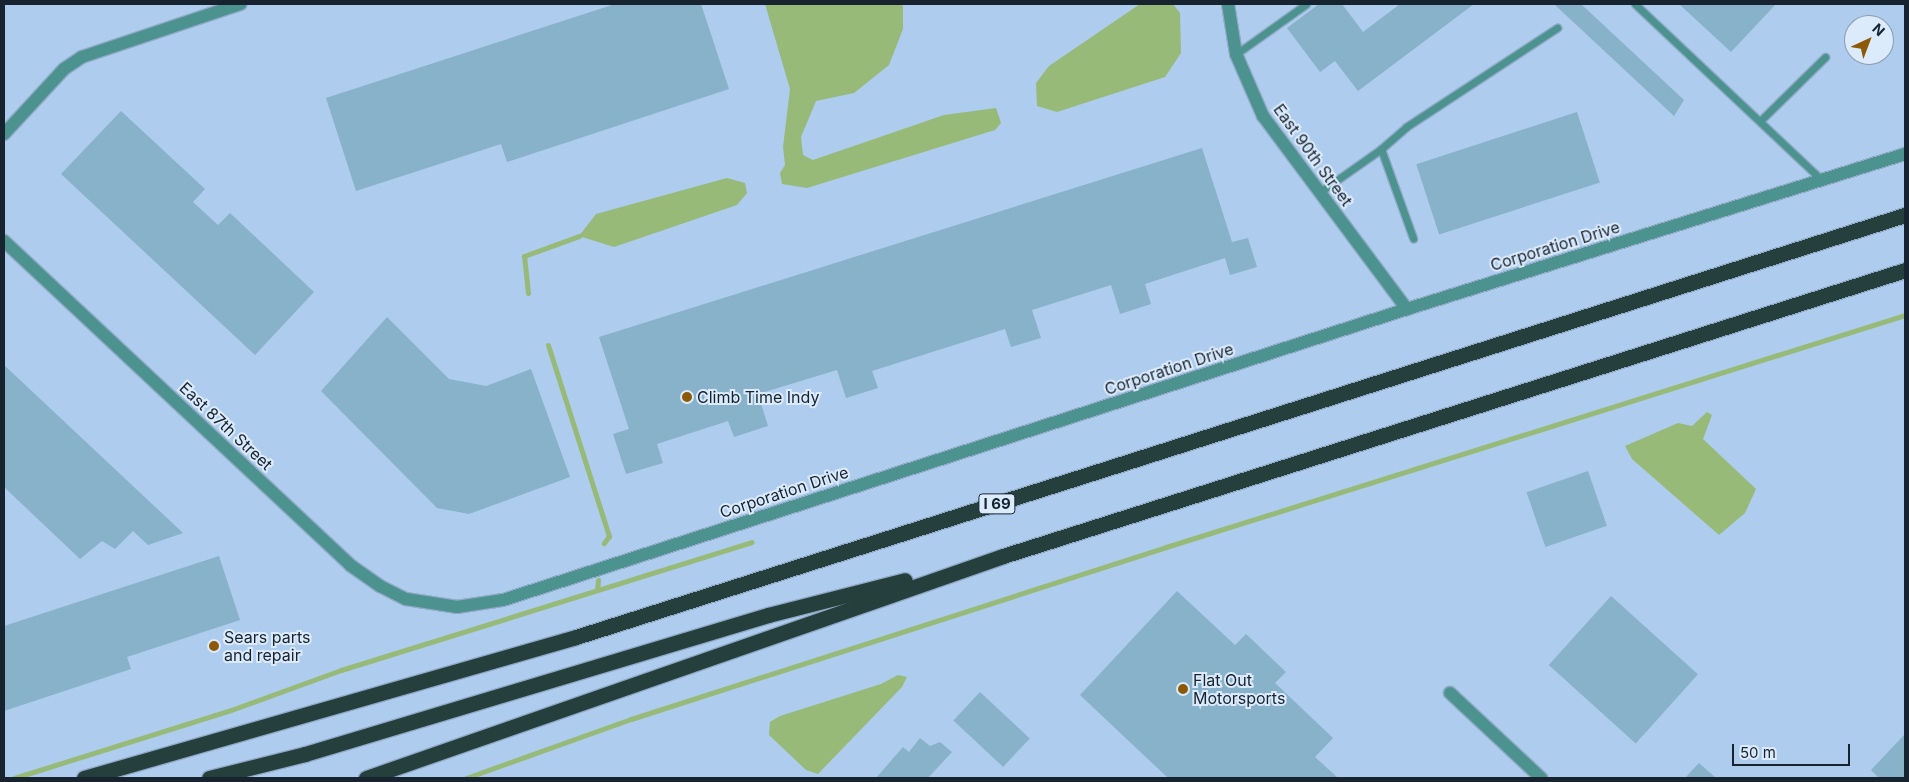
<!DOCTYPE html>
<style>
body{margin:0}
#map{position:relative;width:1909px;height:782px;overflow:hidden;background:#aecced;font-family:Inter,sans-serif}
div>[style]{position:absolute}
.water>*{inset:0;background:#97ba78}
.stream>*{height:5px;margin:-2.5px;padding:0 2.5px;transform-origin:2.5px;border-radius:2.5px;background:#97ba78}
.building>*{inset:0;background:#87b2c9;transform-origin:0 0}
.roads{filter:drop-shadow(1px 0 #90aac7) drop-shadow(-1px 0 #90aac7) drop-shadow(0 1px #90aac7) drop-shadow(0 -1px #90aac7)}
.service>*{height:7px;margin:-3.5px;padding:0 3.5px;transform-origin:3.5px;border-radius:3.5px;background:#4c928e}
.minor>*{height:12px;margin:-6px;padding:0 6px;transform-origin:6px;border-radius:6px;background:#4c928e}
.tertiary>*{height:12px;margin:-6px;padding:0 6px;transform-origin:6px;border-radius:6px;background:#4c928e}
.motorway>*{height:15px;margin:-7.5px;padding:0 7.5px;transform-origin:7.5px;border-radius:7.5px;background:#253f3d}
.dots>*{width:14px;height:14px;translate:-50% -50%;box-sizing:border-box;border:2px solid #dcebfc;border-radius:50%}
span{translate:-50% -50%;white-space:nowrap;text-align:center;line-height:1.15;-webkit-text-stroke:4px #dcebfc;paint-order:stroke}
.shield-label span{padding:1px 4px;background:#dcebfc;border:1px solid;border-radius:4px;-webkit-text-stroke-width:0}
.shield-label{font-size:15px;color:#17232f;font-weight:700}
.street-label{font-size:16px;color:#17232f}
.poi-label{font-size:16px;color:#17232f}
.left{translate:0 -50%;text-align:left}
.frame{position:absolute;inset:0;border:5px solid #17232f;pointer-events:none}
.north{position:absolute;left:1844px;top:15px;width:50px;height:50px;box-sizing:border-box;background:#dcebfc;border:1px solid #8d9baa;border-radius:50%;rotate:43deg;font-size:14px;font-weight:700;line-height:20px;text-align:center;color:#17232f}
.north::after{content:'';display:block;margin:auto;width:18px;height:22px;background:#8c5a06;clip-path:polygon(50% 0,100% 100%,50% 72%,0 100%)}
.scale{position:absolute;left:1732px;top:744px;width:118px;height:22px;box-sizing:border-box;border:2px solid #17232f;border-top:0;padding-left:6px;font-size:15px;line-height:18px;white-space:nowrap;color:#17232f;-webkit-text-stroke:4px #dcebfc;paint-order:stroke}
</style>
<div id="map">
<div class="water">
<div style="clip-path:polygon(765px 4px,902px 4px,903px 7px,903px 29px,889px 65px,854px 93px,816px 101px,801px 137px,803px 155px,813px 160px,944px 115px,996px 108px,1001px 123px,995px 130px,807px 188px,782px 184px,780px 173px,785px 165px,783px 147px,790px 89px)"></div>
<div style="clip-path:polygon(1140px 4px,1173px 4px,1180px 13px,1181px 53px,1165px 77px,1057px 112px,1037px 106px,1036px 83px,1049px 66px)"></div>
<div style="clip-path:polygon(727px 178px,745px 183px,747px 193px,737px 205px,614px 247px,579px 236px,596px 214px)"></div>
<div style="clip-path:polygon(1707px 412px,1712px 415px,1703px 439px,1756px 489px,1745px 513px,1719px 535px,1632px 459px,1625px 446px,1678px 423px,1692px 426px)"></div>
<div style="clip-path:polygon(898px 675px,907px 677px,902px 687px,818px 774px,806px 770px,769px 735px,770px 722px,780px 716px,881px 684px)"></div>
</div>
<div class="stream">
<div style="left:528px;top:293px;width:37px;rotate:-96deg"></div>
<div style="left:524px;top:256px;width:59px;rotate:-20deg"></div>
<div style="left:548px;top:345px;width:201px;rotate:72.3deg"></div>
<div style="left:609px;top:536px;width:9px;rotate:126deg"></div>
<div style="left:597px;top:590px;width:10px;rotate:-84deg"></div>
<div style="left:14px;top:778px;width:227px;rotate:-17.4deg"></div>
<div style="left:231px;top:710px;width:117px;rotate:-20deg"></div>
<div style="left:341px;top:670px;width:430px;rotate:-17.3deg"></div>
<div style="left:466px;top:778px;width:175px;rotate:-19.7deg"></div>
<div style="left:631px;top:719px;width:562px;rotate:-17.82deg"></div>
<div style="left:1166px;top:547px;width:775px;rotate:-17.43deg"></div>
</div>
<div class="building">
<div style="clip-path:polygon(615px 4px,701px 4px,729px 89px,507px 162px,501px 144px,356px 191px,326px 98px)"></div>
<div style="clip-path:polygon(1319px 4px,1342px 4px,1363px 32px,1400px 4px,1474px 4px,1358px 91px,1335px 61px,1320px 72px,1287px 28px)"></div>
<div style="clip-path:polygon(1554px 4px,1581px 4px,1684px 100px,1674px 116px)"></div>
<div style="clip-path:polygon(1679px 4px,1776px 4px,1731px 52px)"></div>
<div style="clip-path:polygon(121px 111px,205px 189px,193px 202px,218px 225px,230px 213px,314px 292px,255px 355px,61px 174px)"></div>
<div style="left:1577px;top:112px;width:74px;height:169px;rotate:72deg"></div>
<div style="clip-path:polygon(1202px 148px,1232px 242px,1248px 238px,1257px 267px,1230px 275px,1225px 258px,1145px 284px,1151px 304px,1120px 314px,1111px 285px,1032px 310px,1041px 338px,1011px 347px,1005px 329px,872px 371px,878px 388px,846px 398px,837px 370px,758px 394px,768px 426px,734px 437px,728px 421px,657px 444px,663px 463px,626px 474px,613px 434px,629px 429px,599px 337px)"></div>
<div style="clip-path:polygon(387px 317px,449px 379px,486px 386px,531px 369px,570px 477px,469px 514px,437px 508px,321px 391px)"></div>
<div style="clip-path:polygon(4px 365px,183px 533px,148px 545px,133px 531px,115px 549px,102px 541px,80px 559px,4px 487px)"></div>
<div style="left:1588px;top:471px;width:58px;height:65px;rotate:71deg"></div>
<div style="clip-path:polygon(219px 556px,240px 620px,127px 657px,131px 669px,4px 711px,4px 626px)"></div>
<div style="clip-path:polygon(1177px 591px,1235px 645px,1246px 634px,1286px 672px,1275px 683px,1333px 738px,1315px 757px,1338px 778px,1168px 778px,1080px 695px)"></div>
<div style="left:1611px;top:596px;width:117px;height:93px;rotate:42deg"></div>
<div style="left:980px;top:692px;width:68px;height:39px;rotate:43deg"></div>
<div style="clip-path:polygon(1905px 734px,1905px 778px,1879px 778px,1871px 770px)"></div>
<div style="clip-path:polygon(920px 738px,930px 746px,940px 742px,952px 752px,928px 778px,876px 778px,903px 747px,909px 752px)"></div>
<div style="clip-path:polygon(1699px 763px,1716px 778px,1685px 778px)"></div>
</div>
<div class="roads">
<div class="service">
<div style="left:1635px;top:4px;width:257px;rotate:43.3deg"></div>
<div style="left:1236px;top:54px;width:86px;rotate:-35.5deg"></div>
<div style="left:1761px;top:120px;width:90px;rotate:-44.5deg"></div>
<div style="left:1381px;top:149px;width:33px;rotate:-41deg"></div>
<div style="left:1406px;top:127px;width:181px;rotate:-33.3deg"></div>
<div style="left:1320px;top:192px;width:75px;rotate:-35.2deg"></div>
<div style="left:1381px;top:149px;width:95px;rotate:70.2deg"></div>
</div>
<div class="minor">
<div style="left:1228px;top:4px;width:51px;rotate:80.9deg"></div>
<div style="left:1236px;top:54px;width:68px;rotate:66.5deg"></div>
<div style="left:1263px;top:116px;width:241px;rotate:53.3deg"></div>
<div style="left:4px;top:134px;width:88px;rotate:-47.3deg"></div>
<div style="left:64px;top:69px;width:22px;rotate:-34deg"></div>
<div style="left:82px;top:57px;width:167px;rotate:-18.5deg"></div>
<div style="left:1450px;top:693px;width:125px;rotate:43deg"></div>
</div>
<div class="tertiary">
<div style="left:4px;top:241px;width:474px;rotate:43.1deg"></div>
<div style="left:350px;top:565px;width:37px;rotate:35deg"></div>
<div style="left:380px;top:586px;width:29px;rotate:27deg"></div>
<div style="left:406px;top:599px;width:52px;rotate:8.9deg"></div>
<div style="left:457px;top:607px;width:47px;rotate:-8.7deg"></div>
<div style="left:503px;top:600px;width:950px;rotate:-17.84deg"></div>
<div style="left:1407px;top:309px;width:522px;rotate:-17.29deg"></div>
</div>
<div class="motorway">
<div style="left:84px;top:778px;width:512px;rotate:-15.99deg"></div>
<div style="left:576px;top:637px;width:1394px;rotate:-17.62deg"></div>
<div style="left:209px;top:778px;width:99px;rotate:-14deg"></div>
<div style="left:305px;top:754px;width:483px;rotate:-16.7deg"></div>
<div style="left:768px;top:615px;width:141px;rotate:-14.3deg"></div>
<div style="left:366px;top:778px;width:675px;rotate:-19.21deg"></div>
<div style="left:1003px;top:556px;width:946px;rotate:-17.59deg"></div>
</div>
</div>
<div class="dots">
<div style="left:687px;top:397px;background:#8c5a06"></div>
<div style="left:214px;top:646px;background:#8c5a06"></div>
<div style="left:1183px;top:689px;background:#8c5a06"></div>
</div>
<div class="shield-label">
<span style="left:997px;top:504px">I 69</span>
</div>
<div class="street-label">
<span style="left:1313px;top:155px;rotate:54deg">East 90th Street</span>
<span style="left:1555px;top:246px;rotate:-17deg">Corporation Drive</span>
<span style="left:1169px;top:369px;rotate:-18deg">Corporation Drive</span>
<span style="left:226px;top:426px;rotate:43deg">East 87th Street</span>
<span style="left:784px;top:492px;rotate:-18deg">Corporation Drive</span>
</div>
<div class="poi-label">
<span class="left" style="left:697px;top:397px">Climb Time Indy</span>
<span class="left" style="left:224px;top:646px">Sears parts<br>and repair</span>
<span class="left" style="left:1193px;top:689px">Flat Out<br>Motorsports</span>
</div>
<div class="frame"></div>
<div class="north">N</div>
<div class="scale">50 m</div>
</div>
